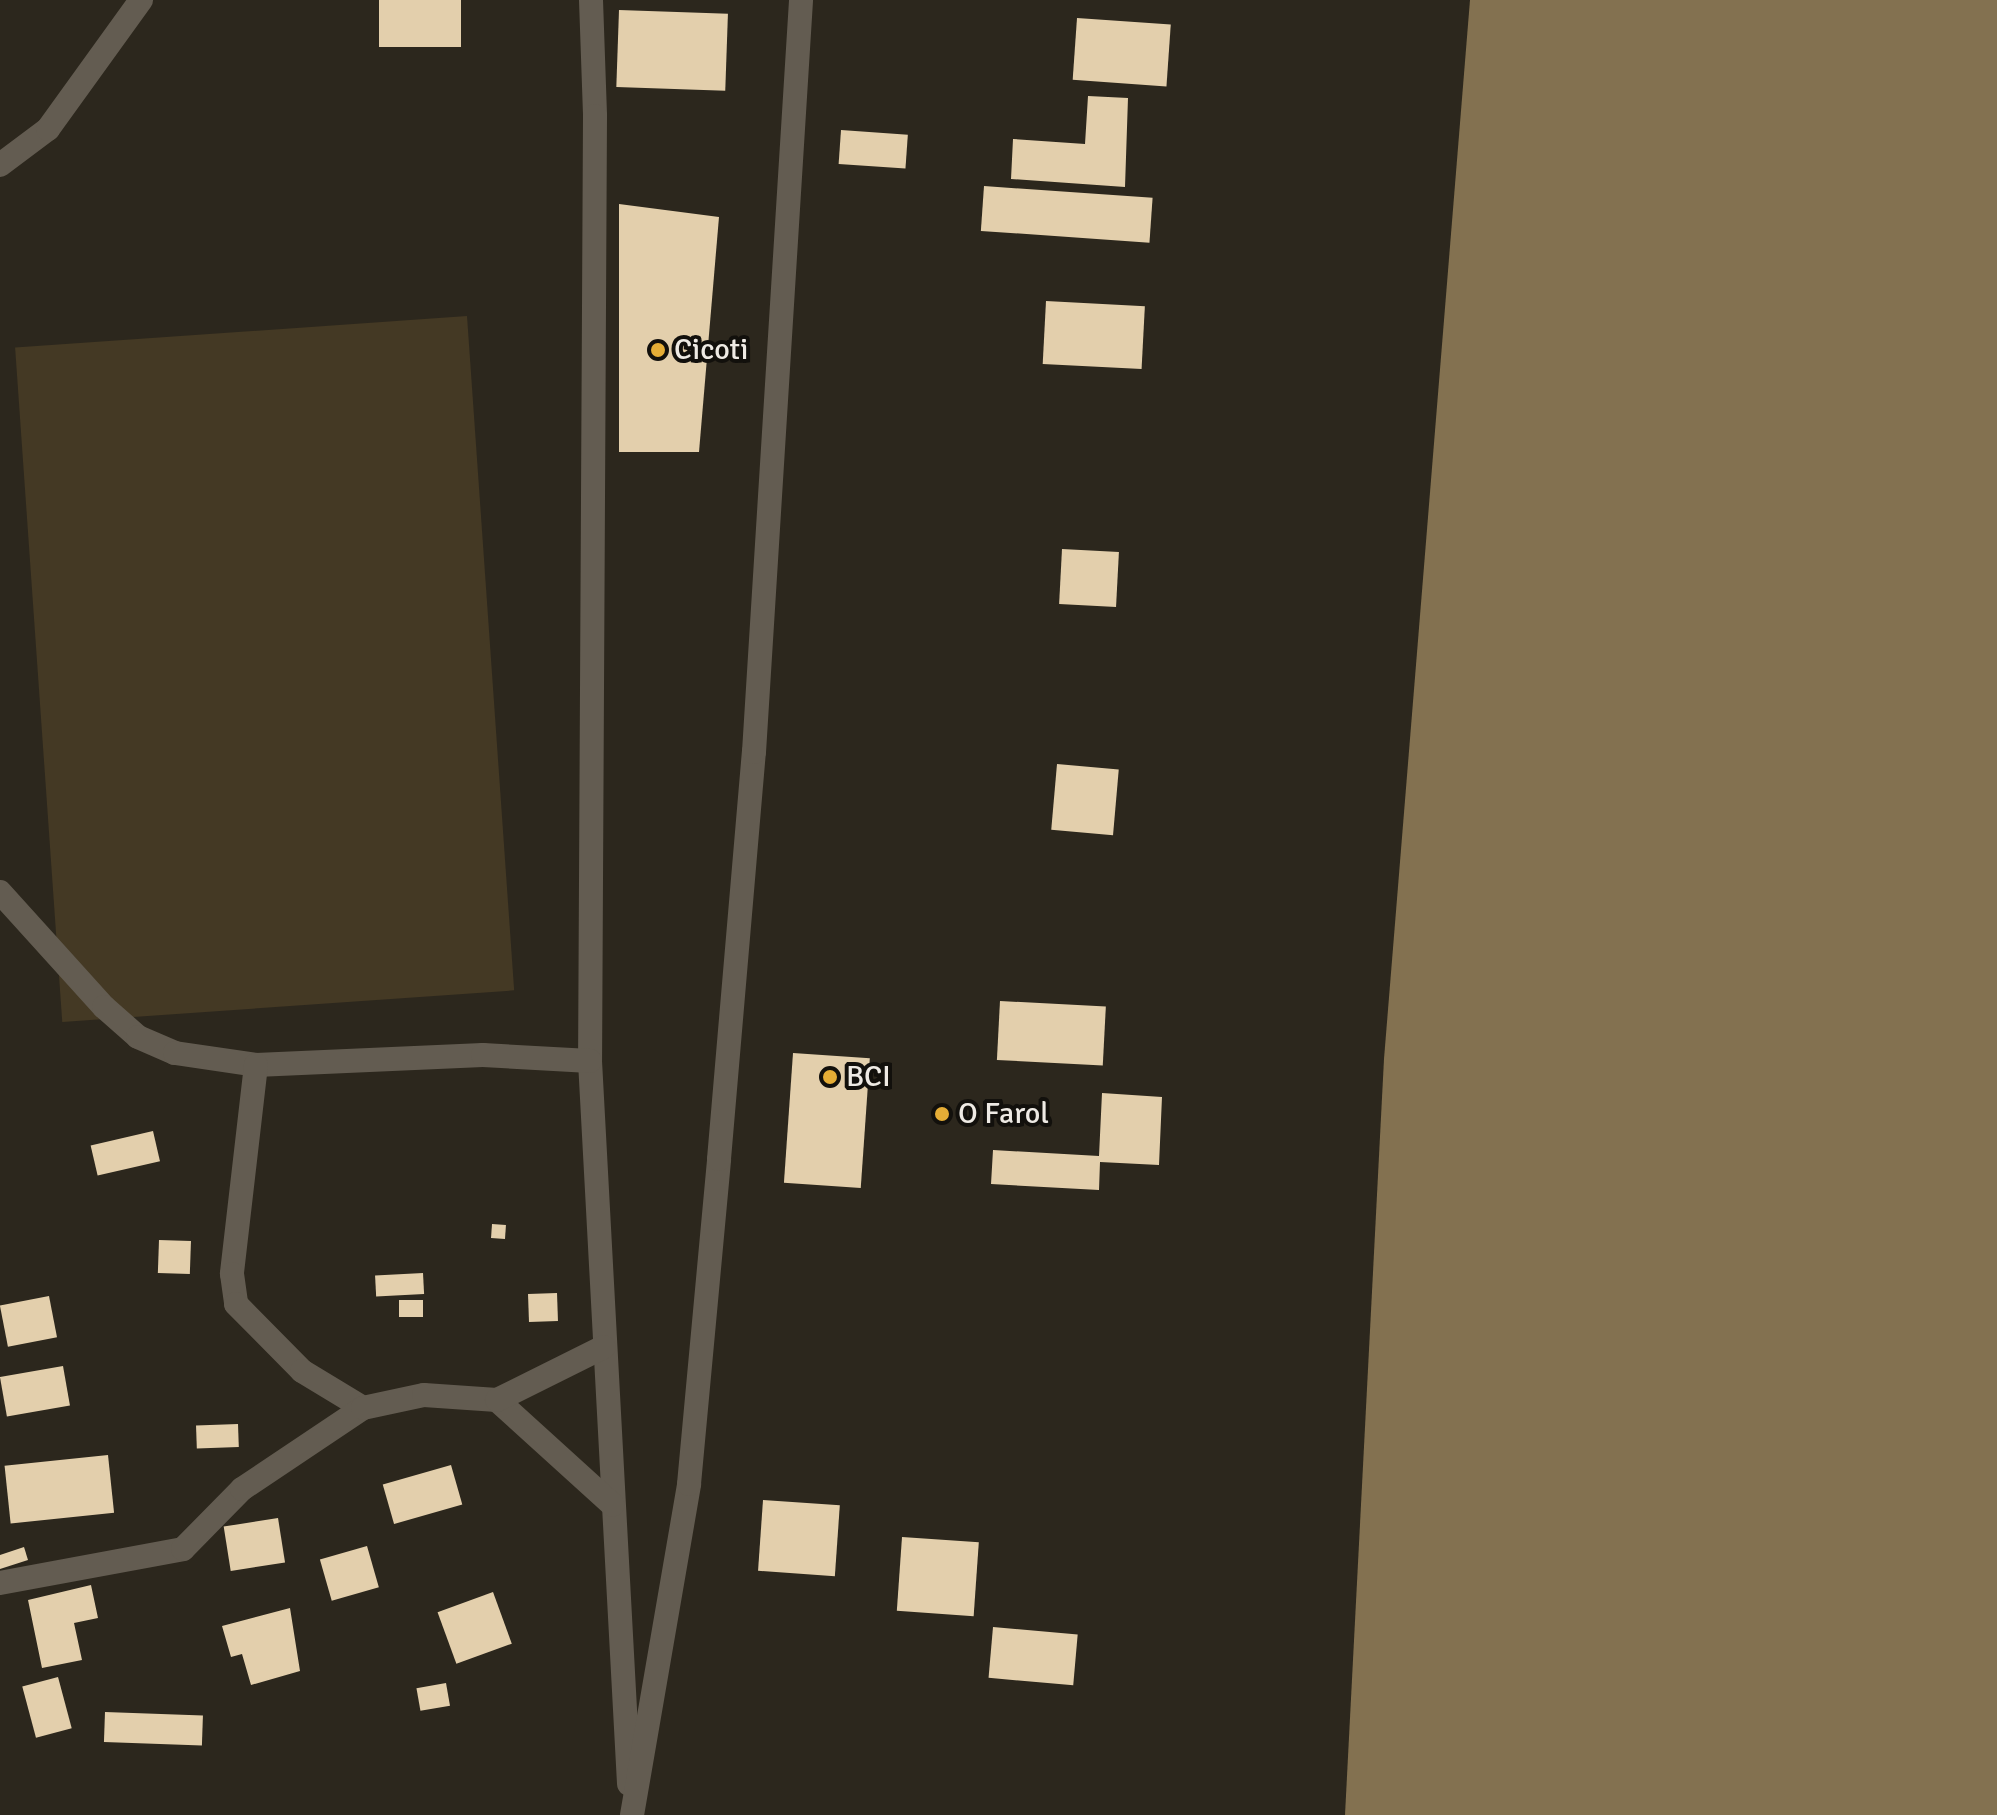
<!DOCTYPE html>
<style>
body{margin:0}
#map{position:relative;width:1997px;height:1815px;overflow:hidden;background:#2c271d;font-family:Signika,sans-serif}
div>[style]{position:absolute}
.green>*{inset:0;background:#443924;transform-origin:0 0}
.water>*{inset:0;background:#837150}
.building>*{inset:0;background:#e3cfac;transform-origin:0 0}
.minor>*{height:24px;margin:-12px;padding:0 12px;transform-origin:12px;border-radius:12px;background:#635c51}
.dots>*{width:22px;height:22px;translate:-50% -50%;box-sizing:border-box;border:4px solid #12100c;border-radius:50%}
span{translate:-50% -50%;white-space:nowrap;text-align:center;line-height:1.15;-webkit-text-stroke:8px #12100c;paint-order:stroke}
.poi-label{font-size:30px;color:#eeeae4}
.left{translate:0 -50%;text-align:left}
</style>
<div id="map">
<div class="green">
<div style="left:467px;top:316px;width:676px;height:453px;rotate:86deg"></div>
</div>
<div class="water">
<div style="clip-path:polygon(1470px 0,1997px 0,1997px 1815px,1345px 1815px,1384px 1059px)"></div>
</div>
<div class="building">
<div style="left:379px;top:0;width:82px;height:47px"></div>
<div style="left:619px;top:10px;width:109px;height:77px;rotate:2deg"></div>
<div style="left:1077px;top:18px;width:94px;height:62px;rotate:4deg"></div>
<div style="clip-path:polygon(1088px 96px,1128px 98px,1125px 187px,1011px 179px,1013px 139px,1085px 144px)"></div>
<div style="left:841px;top:130px;width:67px;height:34px;rotate:4deg"></div>
<div style="left:984px;top:186px;width:169px;height:45px;rotate:4deg"></div>
<div style="clip-path:polygon(619px 204px,719px 217px,699px 452px,619px 452px)"></div>
<div style="left:1046px;top:301px;width:99px;height:63px;rotate:3deg"></div>
<div style="left:1062px;top:549px;width:57px;height:55px;rotate:3deg"></div>
<div style="left:1057px;top:764px;width:62px;height:66px;rotate:5deg"></div>
<div style="left:1000px;top:1001px;width:106px;height:59px;rotate:3deg"></div>
<div style="left:793px;top:1053px;width:77px;height:130px;rotate:4deg"></div>
<div style="clip-path:polygon(1102px 1093px,1162px 1097px,1159px 1165px,1100px 1162px,1099px 1190px,991px 1184px,993px 1150px,1099px 1156px)"></div>
<div style="left:153px;top:1131px;width:31px;height:64px;rotate:77deg"></div>
<div style="left:492px;top:1224px;width:14px;height:14px;rotate:4deg"></div>
<div style="left:159px;top:1240px;width:32px;height:33px;rotate:2deg"></div>
<div style="left:423px;top:1273px;width:21px;height:48px;rotate:87deg"></div>
<div style="left:557px;top:1293px;width:28px;height:29px;rotate:88deg"></div>
<div style="left:49px;top:1296px;width:42px;height:50px;rotate:79deg"></div>
<div style="left:399px;top:1300px;width:24px;height:17px"></div>
<div style="left:63px;top:1366px;width:40px;height:64px;rotate:80deg"></div>
<div style="left:238px;top:1424px;width:23px;height:42px;rotate:88deg"></div>
<div style="left:108px;top:1455px;width:58px;height:104px;rotate:84deg"></div>
<div style="left:451px;top:1465px;width:41px;height:71px;rotate:74deg"></div>
<div style="left:763px;top:1500px;width:77px;height:71px;rotate:4deg"></div>
<div style="left:278px;top:1518px;width:45px;height:55px;rotate:81deg"></div>
<div style="left:902px;top:1537px;width:77px;height:74px;rotate:4deg"></div>
<div style="left:367px;top:1546px;width:43px;height:49px;rotate:74deg"></div>
<div style="clip-path:polygon(24px 1547px,28px 1560px,0 1569px,0 1555px)"></div>
<div style="clip-path:polygon(91px 1585px,98px 1618px,74px 1623px,82px 1660px,42px 1668px,28px 1600px)"></div>
<div style="left:493px;top:1592px;width:55px;height:59px;rotate:70deg"></div>
<div style="clip-path:polygon(290px 1608px,300px 1671px,251px 1685px,242px 1654px,231px 1657px,222px 1626px)"></div>
<div style="left:993px;top:1627px;width:85px;height:51px;rotate:5deg"></div>
<div style="left:58px;top:1677px;width:53px;height:37px;rotate:75deg"></div>
<div style="left:446px;top:1683px;width:23px;height:30px;rotate:80deg"></div>
<div style="left:105px;top:1712px;width:98px;height:30px;rotate:2deg"></div>
</div>
<div class="minor">
<div style="left:591px;top:0;width:116px;rotate:88deg"></div>
<div style="left:595px;top:116px;width:945px;rotate:90.3deg"></div>
<div style="left:590px;top:1061px;width:724px;rotate:86.91deg"></div>
<div style="left:0;top:165px;width:60px;rotate:-36.9deg"></div>
<div style="left:48px;top:129px;width:159px;rotate:-54.2deg"></div>
<div style="left:0;top:892px;width:155px;rotate:47.9deg"></div>
<div style="left:104px;top:1007px;width:45px;rotate:41.4deg"></div>
<div style="left:138px;top:1037px;width:40px;rotate:23.4deg"></div>
<div style="left:175px;top:1053px;width:82px;rotate:8.4deg"></div>
<div style="left:256px;top:1065px;width:227px;rotate:-2.5deg"></div>
<div style="left:483px;top:1055px;width:107px;rotate:3.2deg"></div>
<div style="left:256px;top:1065px;width:210px;rotate:96.6deg"></div>
<div style="left:232px;top:1274px;width:30px;rotate:82deg"></div>
<div style="left:236px;top:1304px;width:94px;rotate:45.4deg"></div>
<div style="left:302px;top:1371px;width:71px;rotate:31.2deg"></div>
<div style="left:497px;top:1400px;width:156px;rotate:42.2deg"></div>
<div style="left:0;top:1583px;width:186px;rotate:-10.5deg"></div>
<div style="left:183px;top:1549px;width:84px;rotate:-45.5deg"></div>
<div style="left:242px;top:1489px;width:146px;rotate:-33.8deg"></div>
<div style="left:363px;top:1408px;width:62px;rotate:-12deg"></div>
<div style="left:424px;top:1395px;width:73px;rotate:3.9deg"></div>
<div style="left:497px;top:1400px;width:119px;rotate:-26.4deg"></div>
<div style="left:632px;top:1815px;width:336px;rotate:-80.2deg"></div>
<div style="left:689px;top:1484px;width:326px;rotate:-84.7deg"></div>
<div style="left:719px;top:1159px;width:409px;rotate:-85.1deg"></div>
<div style="left:754px;top:752px;width:753px;rotate:-86.42deg"></div>
</div>
<div class="dots">
<div style="left:658px;top:350px;background:#e5ad36"></div>
<div style="left:830px;top:1077px;background:#e5ad36"></div>
<div style="left:942px;top:1114px;background:#e5ad36"></div>
</div>
<div class="poi-label">
<span class="left" style="left:674px;top:350px">Cicoti</span>
<span class="left" style="left:846px;top:1077px">BCI</span>
<span class="left" style="left:958px;top:1114px">O Farol</span>
</div>
</div>
